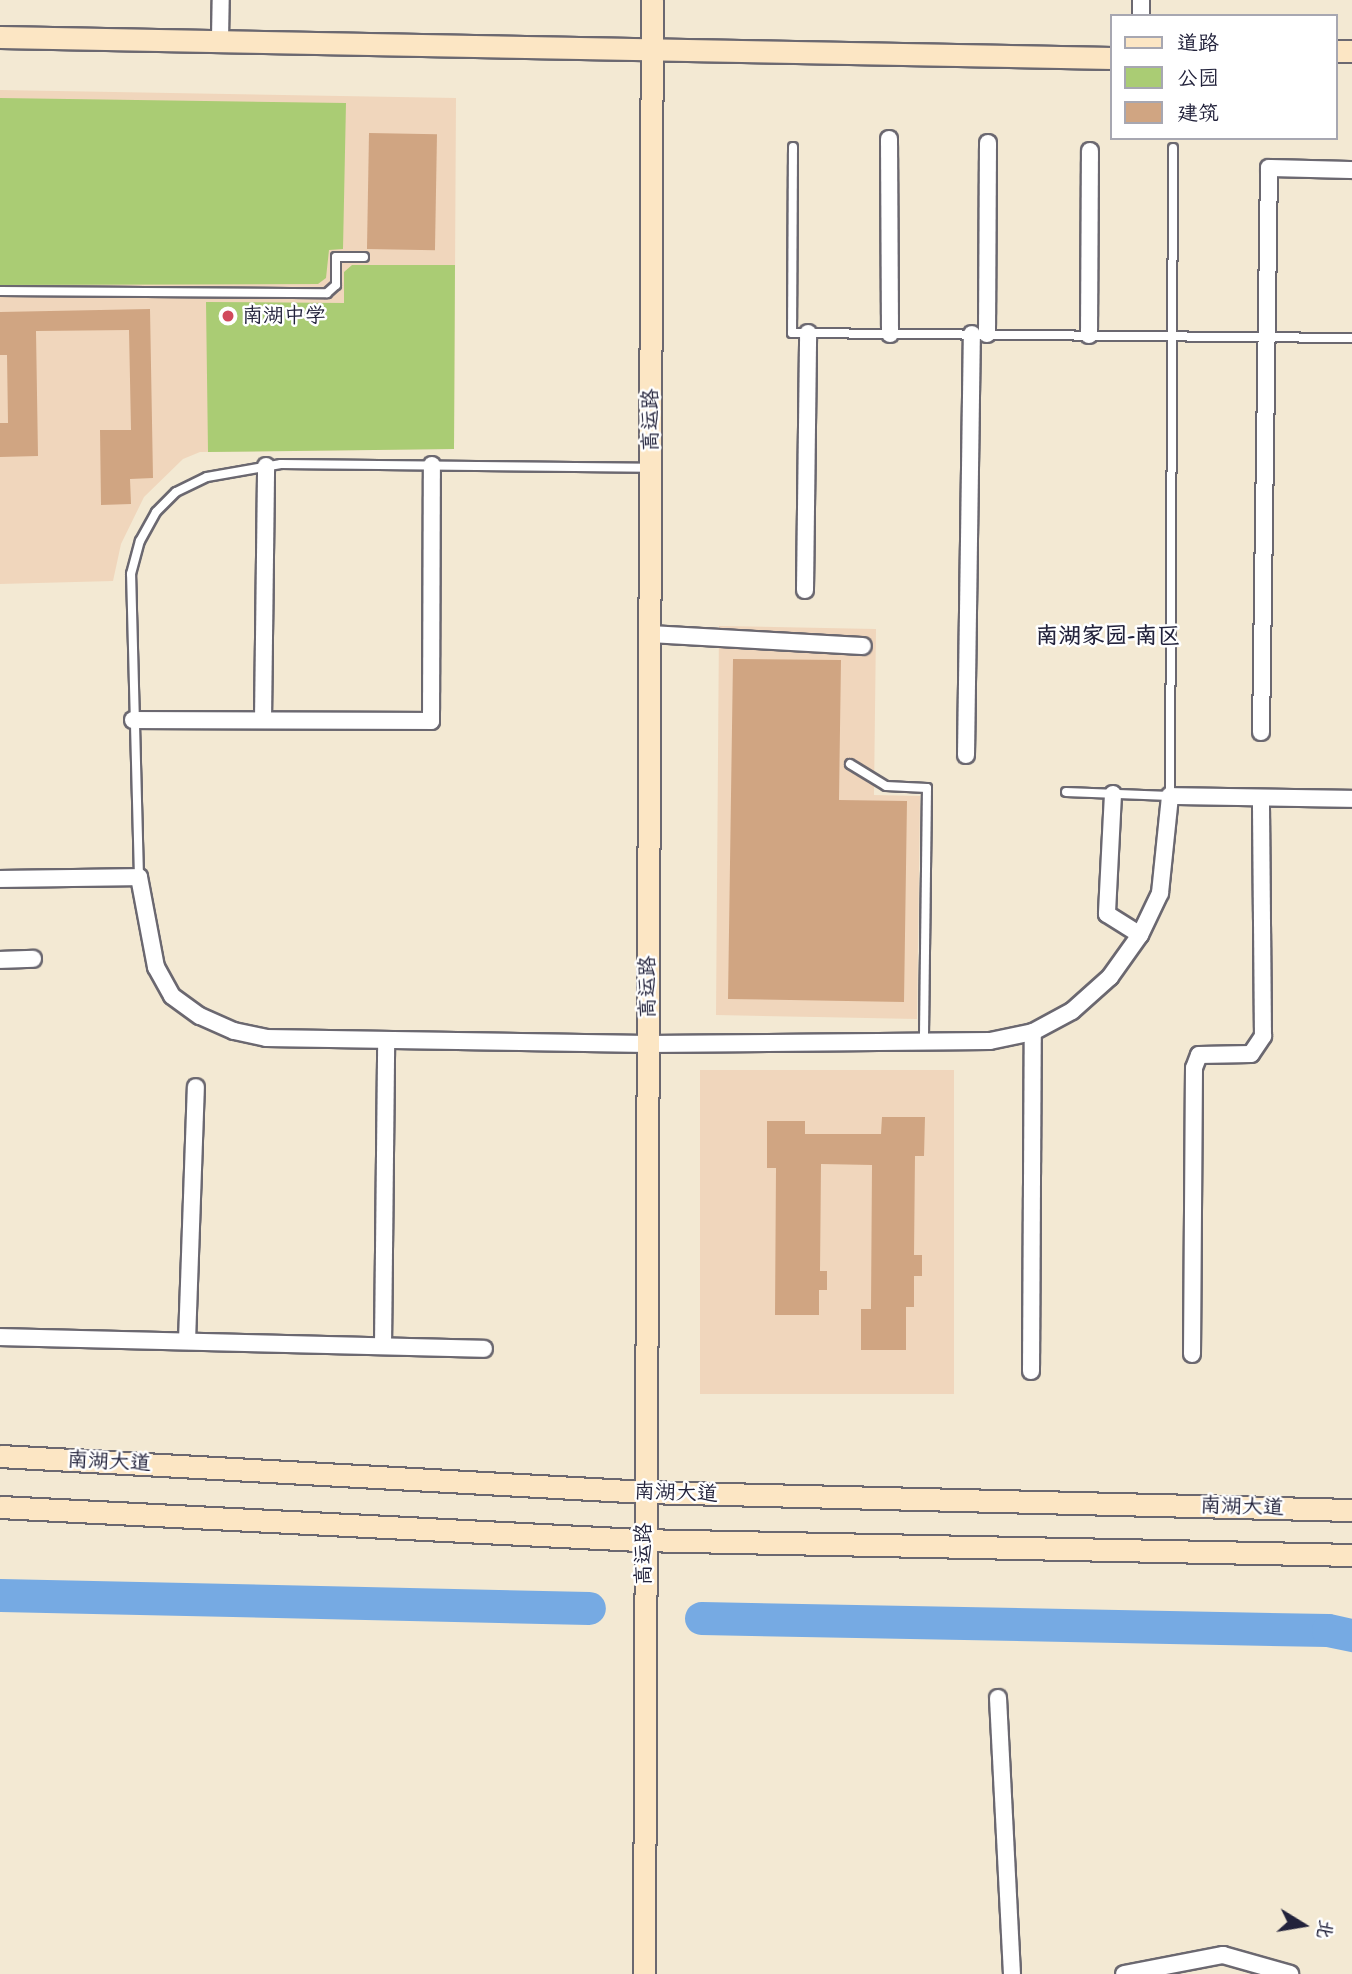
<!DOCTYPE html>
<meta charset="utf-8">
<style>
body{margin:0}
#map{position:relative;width:1352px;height:1974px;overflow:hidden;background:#f3e9d3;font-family:"Architects Daughter","LXGW WenKai TC",sans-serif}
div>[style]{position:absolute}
.built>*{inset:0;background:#f0d6bc;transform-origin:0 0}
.green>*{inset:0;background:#aacc74}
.river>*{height:33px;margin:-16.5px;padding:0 16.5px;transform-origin:16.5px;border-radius:16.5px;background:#76aae3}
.building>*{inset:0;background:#d0a582;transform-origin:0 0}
.roads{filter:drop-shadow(2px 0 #6b6870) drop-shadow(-2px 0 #6b6870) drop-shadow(0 2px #6b6870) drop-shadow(0 -2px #6b6870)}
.lane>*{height:8px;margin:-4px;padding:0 4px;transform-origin:4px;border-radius:4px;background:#fff}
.street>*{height:16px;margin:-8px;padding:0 8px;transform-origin:8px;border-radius:8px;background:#fff}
.secondary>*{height:21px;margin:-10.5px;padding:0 10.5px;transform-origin:10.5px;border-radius:10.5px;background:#fce6c4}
.dots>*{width:19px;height:19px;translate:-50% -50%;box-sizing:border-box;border:4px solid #fff;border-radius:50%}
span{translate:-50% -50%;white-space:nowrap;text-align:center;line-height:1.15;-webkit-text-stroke:5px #fff;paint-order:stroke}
.poi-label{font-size:21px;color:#22223b}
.left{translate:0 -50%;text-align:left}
.street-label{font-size:21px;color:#22223b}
.neighbourhood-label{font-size:23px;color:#22223b;font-weight:700}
.legend{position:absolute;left:1110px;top:14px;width:228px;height:126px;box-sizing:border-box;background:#fff;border:2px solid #a7a7b1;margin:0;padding:9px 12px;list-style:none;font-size:21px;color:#22223b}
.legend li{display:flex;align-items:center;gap:14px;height:35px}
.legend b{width:35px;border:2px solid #a7a7b1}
.north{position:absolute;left:1268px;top:1890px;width:70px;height:70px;-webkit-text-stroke:5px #fff;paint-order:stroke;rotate:101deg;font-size:19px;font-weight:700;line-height:28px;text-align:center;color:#22223b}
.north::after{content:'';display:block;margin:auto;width:24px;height:32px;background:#22223b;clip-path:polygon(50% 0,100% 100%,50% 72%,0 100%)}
</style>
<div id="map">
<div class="built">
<div style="clip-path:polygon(0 90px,456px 98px,454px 449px,200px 452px,183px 459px,144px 497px,121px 544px,113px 581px,0 584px)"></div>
<div style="clip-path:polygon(719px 626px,876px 629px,874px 795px,920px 796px,917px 1019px,716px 1015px)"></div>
<div style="left:954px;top:1070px;width:324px;height:254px;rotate:90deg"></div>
</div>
<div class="green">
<div style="clip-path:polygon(0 98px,346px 103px,343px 249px,329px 250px,326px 278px,318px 284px,0 285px)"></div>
<div style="clip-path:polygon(352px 265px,455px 265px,454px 449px,208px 452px,206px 302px,344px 303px,344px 272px)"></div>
</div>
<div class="river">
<div style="left:0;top:1595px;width:589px;rotate:1.26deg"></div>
<div style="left:701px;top:1618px;width:627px;rotate:1.1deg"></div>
<div style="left:1328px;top:1630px;width:25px;rotate:12deg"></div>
</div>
<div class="building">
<div style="left:369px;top:133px;width:68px;height:116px;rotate:1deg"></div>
<div style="clip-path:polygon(150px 309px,153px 478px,130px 479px,131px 504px,101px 505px,100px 430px,131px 430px,129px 330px,36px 331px,38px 456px,0 457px,0 423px,8px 423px,7px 355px,0 355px,0 312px)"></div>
<div style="clip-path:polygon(733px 659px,841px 660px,839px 800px,907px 801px,904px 1002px,728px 999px)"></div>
<div style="clip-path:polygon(882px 1117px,925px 1117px,924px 1156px,915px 1156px,914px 1255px,922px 1255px,922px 1276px,914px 1276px,914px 1307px,906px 1307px,906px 1350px,861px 1350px,861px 1309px,871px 1309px,872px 1165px,821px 1164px,820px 1271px,827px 1271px,827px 1290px,819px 1290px,819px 1315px,775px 1315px,776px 1168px,767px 1168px,767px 1121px,805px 1121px,805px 1134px,881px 1134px)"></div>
</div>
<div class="roads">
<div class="lane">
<div style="left:793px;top:147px;width:186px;rotate:90.3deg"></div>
<div style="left:792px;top:333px;width:560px;rotate:0.51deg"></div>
<div style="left:0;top:291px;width:327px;rotate:0.4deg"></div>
<div style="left:327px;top:293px;width:12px;rotate:-42deg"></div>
<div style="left:336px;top:285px;width:28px;rotate:-90deg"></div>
<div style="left:336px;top:257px;width:28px"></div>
<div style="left:850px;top:764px;width:42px;rotate:31.4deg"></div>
<div style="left:886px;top:786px;width:41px;rotate:2.8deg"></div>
<div style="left:927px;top:788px;width:253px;rotate:90.7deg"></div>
<div style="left:1066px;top:792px;width:104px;rotate:2.2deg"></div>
<div style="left:1170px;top:796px;width:648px;rotate:-89.73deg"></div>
<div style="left:139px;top:877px;width:303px;rotate:-91.5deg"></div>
<div style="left:131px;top:574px;width:34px;rotate:-75deg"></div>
<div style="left:140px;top:541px;width:33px;rotate:-61deg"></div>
<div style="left:156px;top:512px;width:28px;rotate:-45deg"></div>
<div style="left:176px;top:492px;width:34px;rotate:-26deg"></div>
<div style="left:207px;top:477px;width:75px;rotate:-10deg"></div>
<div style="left:281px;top:464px;width:367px;rotate:0.6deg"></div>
</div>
<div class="street">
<div style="left:1141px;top:0;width:16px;rotate:90deg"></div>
<div style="left:220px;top:39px;width:39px;rotate:-89deg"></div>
<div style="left:889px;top:139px;width:195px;rotate:89.7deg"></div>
<div style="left:987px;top:334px;width:191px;rotate:-89.7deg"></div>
<div style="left:1089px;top:335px;width:184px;rotate:-89.7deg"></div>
<div style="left:805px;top:590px;width:257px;rotate:-89.3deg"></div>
<div style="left:649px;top:634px;width:214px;rotate:3.2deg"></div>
<div style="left:133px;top:720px;width:298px;rotate:0.2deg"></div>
<div style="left:431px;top:721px;width:256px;rotate:-89.8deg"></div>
<div style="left:263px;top:720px;width:254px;rotate:-89.3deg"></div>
<div style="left:1261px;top:732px;width:564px;rotate:-89.19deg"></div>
<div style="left:1269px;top:168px;width:83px;rotate:1.4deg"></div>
<div style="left:966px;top:755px;width:421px;rotate:-89.2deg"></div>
<div style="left:1113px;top:794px;width:120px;rotate:92.9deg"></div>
<div style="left:1107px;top:914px;width:39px;rotate:32deg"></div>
<div style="left:0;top:879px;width:139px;rotate:-0.8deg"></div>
<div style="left:139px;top:877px;width:92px;rotate:79.3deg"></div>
<div style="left:156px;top:967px;width:33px;rotate:61deg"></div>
<div style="left:172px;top:996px;width:34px;rotate:36deg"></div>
<div style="left:200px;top:1016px;width:37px;rotate:24deg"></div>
<div style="left:234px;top:1031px;width:33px;rotate:12deg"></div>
<div style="left:266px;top:1038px;width:382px;rotate:0.9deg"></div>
<div style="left:648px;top:1044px;width:342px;rotate:-0.5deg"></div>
<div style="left:990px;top:1041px;width:44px;rotate:-11.8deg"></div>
<div style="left:1033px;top:1032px;width:44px;rotate:-28.3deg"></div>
<div style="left:1072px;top:1011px;width:51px;rotate:-41.8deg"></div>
<div style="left:1110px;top:977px;width:52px;rotate:-54.5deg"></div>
<div style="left:1140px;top:935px;width:47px;rotate:-64.5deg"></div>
<div style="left:1160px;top:893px;width:98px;rotate:-84.1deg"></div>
<div style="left:1170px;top:796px;width:182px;rotate:0.9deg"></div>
<div style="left:0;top:960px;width:33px;rotate:-2deg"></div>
<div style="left:0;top:1337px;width:484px;rotate:1.4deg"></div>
<div style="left:187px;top:1341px;width:254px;rotate:-88deg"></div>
<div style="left:383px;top:1346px;width:306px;rotate:-89.4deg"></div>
<div style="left:1192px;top:1354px;width:286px;rotate:-89.6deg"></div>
<div style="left:1194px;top:1068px;width:14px;rotate:-69deg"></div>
<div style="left:1199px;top:1055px;width:52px;rotate:-1.1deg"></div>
<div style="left:1251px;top:1054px;width:22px;rotate:-56deg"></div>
<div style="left:1263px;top:1036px;width:236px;rotate:-90.5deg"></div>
<div style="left:1031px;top:1371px;width:339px;rotate:-89.7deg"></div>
<div style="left:998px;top:1698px;width:276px;rotate:87.1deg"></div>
<div style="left:1124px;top:1974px;width:101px;rotate:-10.9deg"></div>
<div style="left:1223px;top:1955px;width:70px;rotate:15.8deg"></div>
</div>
<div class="secondary">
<div style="left:0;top:37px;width:1112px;rotate:1.08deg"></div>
<div style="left:1336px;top:51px;width:16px"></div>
<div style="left:0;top:1456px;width:646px;rotate:3.19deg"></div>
<div style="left:645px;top:1492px;width:707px;rotate:1.46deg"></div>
<div style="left:0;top:1507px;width:639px;rotate:2.96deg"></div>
<div style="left:638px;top:1540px;width:714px;rotate:1.2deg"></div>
<div style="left:644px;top:1974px;width:1974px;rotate:-89.77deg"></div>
</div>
</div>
<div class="dots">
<div style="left:228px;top:316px;background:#d1495b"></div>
</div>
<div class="poi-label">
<span class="left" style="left:242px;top:316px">南湖中学</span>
</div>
<div class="street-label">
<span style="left:651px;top:420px;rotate:-90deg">高运路</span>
<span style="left:648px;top:987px;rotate:-90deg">高运路</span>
<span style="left:109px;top:1462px;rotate:3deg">南湖大道</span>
<span style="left:676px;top:1493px;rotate:2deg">南湖大道</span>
<span style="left:1242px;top:1507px;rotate:2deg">南湖大道</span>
<span style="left:644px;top:1554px;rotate:-90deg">高运路</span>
</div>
<div class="neighbourhood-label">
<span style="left:1108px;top:636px">南湖家园-南区</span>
</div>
<ul class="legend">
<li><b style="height:9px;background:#fce6c4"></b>道路</li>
<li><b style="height:19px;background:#aacc74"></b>公园</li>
<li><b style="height:19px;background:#d0a582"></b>建筑</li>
</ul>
<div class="north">北</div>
</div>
